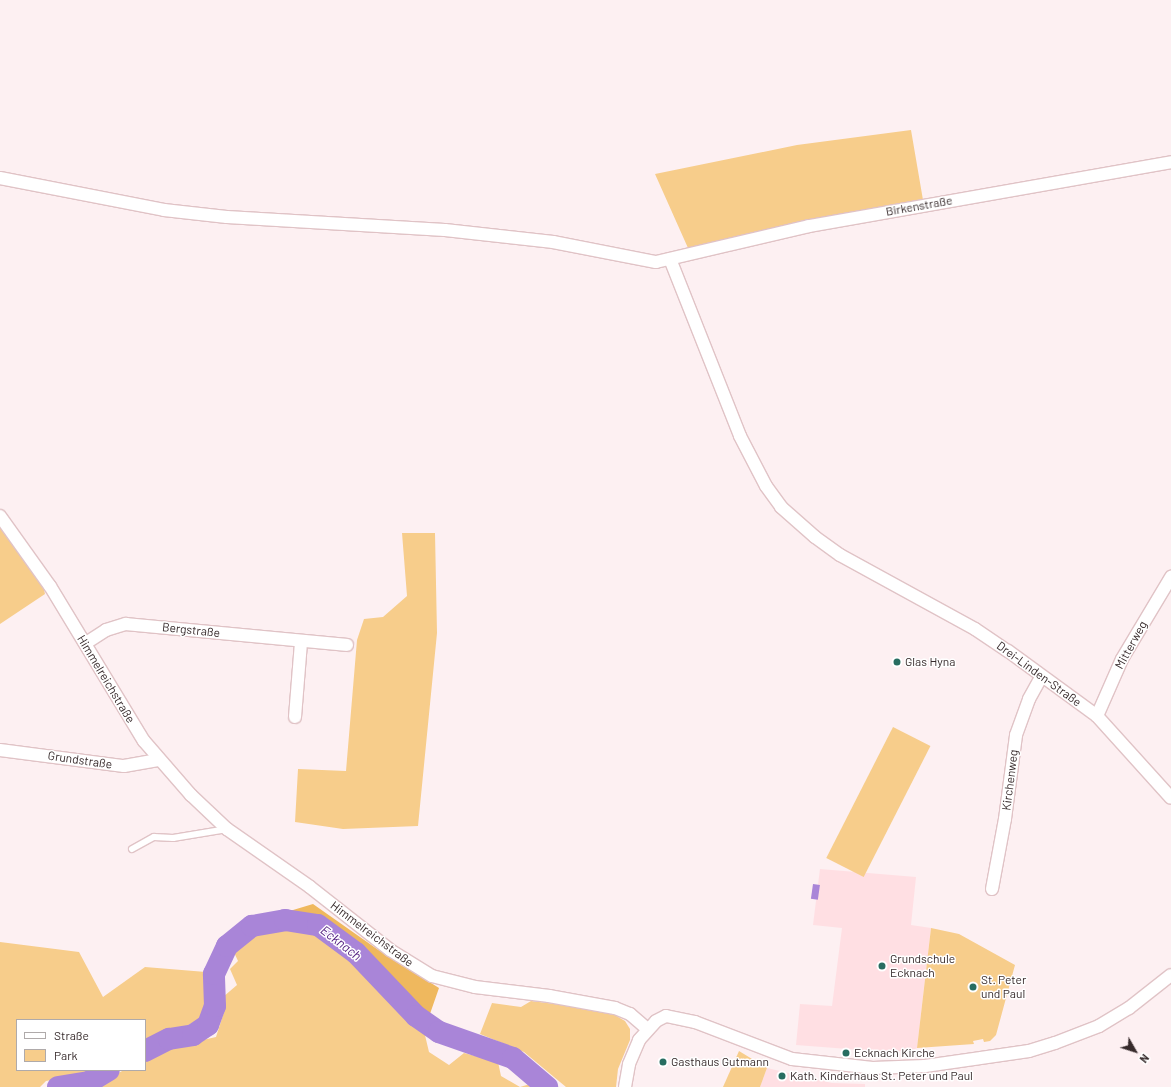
<!DOCTYPE html>
<meta charset="utf-8">
<style>
body{margin:0}
#map{position:relative;width:1171px;height:1087px;overflow:hidden;background:#fdf0f2;font-family:Barlow,sans-serif}
div>[style]{position:absolute}
.built>*{inset:0;background:#ffdfe3}
.green>*{inset:0;background:#f7cd8b;transform-origin:0 0}
.forest>*{inset:0;background:#efb85e}
.water>*{inset:0;background:#a985d8;transform-origin:0 0}
.river>*{height:22px;margin:-11px;padding:0 11px;transform-origin:11px;border-radius:11px;background:#a985d8}
.roads{filter:drop-shadow(1px 0 #e0c3c6) drop-shadow(-1px 0 #e0c3c6) drop-shadow(0 1px #e0c3c6) drop-shadow(0 -1px #e0c3c6)}
.service>*{height:6px;margin:-3px;padding:0 3px;transform-origin:3px;border-radius:3px;background:#fff}
.minor>*{height:12px;margin:-6px;padding:0 6px;transform-origin:6px;border-radius:6px;background:#fff}
.dots>*{width:11px;height:11px;translate:-50% -50%;box-sizing:border-box;border:2px solid #fff;border-radius:50%}
span{translate:-50% -50%;white-space:nowrap;text-align:center;line-height:1.15;-webkit-text-stroke:3px #fff;paint-order:stroke}
.street-label{font-size:12px;color:#362a2b}
.poi-label{font-size:12px;color:#362a2b}
.left{translate:0 -50%;text-align:left}
.water-label{font-size:13px;color:#4f1b7e;font-style:italic}
.legend{position:absolute;left:16px;top:1019px;width:130px;height:52px;box-sizing:border-box;background:#fff;border:1px solid #afaaaa;margin:0;padding:5px 7px;list-style:none;font-size:12px;color:#362a2b}
.legend li{display:flex;align-items:center;gap:8px;height:20px}
.legend b{width:20px;border:1px solid #afaaaa}
.north{position:absolute;left:1115px;top:1031px;width:40px;height:40px;-webkit-text-stroke:3px #fff;paint-order:stroke;rotate:129deg;font-size:11px;font-weight:700;line-height:16px;text-align:center;color:#362a2b}
.north::after{content:'';display:block;margin:auto;width:14px;height:18px;background:#362a2b;clip-path:polygon(50% 0,100% 100%,50% 72%,0 100%)}
</style>
<div id="map">
<div class="built">
<div style="clip-path:polygon(820px 869px,916px 877px,911px 925px,931px 928px,917px 1048px,911px 1051px,874px 1051px,796px 1045px,800px 1004px,832px 1006px,842px 928px,813px 925px)"></div>
<div style="clip-path:polygon(767px 1068px,832px 1083px,865px 1084px,865px 1087px,760px 1087px)"></div>
</div>
<div class="green">
<div style="clip-path:polygon(911px 130px,923px 200px,814px 219px,688px 248px,655px 174px,797px 145px)"></div>
<div style="clip-path:polygon(0 526px,43px 585px,45px 594px,0 624px)"></div>
<div style="clip-path:polygon(402px 533px,435px 533px,437px 633px,418px 826px,343px 829px,295px 822px,298px 769px,346px 771px,357px 640px,364px 619px,383px 617px,407px 596px)"></div>
<div style="left:893px;top:727px;width:42px;height:147px;rotate:27deg"></div>
<div style="clip-path:polygon(931px 928px,959px 934px,1015px 965px,996px 1035px,990px 1041px,984px 1042px,983px 1039px,973px 1041px,974px 1044px,917px 1048px)"></div>
<div style="clip-path:polygon(264px 930px,313px 930px,348px 955px,380px 986px,424px 1031px,429px 1052px,449px 1065px,464px 1053px,498px 1062px,501px 1076px,520px 1087px,530px 1084px,529px 1079px,539px 1087px,92px 1087px,124px 1070px,145px 1070px,145px 1059px,176px 1046px,216px 1037px,225px 1009px,223px 997px,237px 985px,230px 969px,238px 961px,233px 950px)"></div>
<div style="clip-path:polygon(0 942px,79px 952px,103px 997px,145px 967px,206px 972px,207px 1005px,199px 1019px,185px 1027px,163px 1033px,145px 1042px,145px 1020px,17px 1020px,17px 1070px,93px 1070px,84px 1074px,46px 1081px,40px 1087px,0 1087px)"></div>
<div style="clip-path:polygon(531px 1001px,587px 1008px,613px 1014px,625px 1021px,630px 1029px,630px 1040px,618px 1069px,616px 1087px,566px 1087px,524px 1052px,480px 1034px,492px 1003px,521px 1007px)"></div>
<div style="clip-path:polygon(739px 1051px,767px 1068px,760px 1087px,723px 1087px)"></div>
</div>
<div class="forest">
<div style="clip-path:polygon(313px 904px,377px 949px,439px 988px,424px 1031px,348px 955px,314px 930px,264px 930px,233px 950px,233px 928px)"></div>
</div>
<div class="water">
<div style="left:813px;top:884px;width:7px;height:15px;rotate:8deg"></div>
</div>
<div class="river">
<div style="left:145px;top:1051px;width:27px;rotate:-27deg"></div>
<div style="left:169px;top:1039px;width:24px;rotate:-9deg"></div>
<div style="left:193px;top:1035px;width:18px;rotate:-34deg"></div>
<div style="left:208px;top:1025px;width:20px;rotate:-70deg"></div>
<div style="left:215px;top:1006px;width:32px;rotate:-92deg"></div>
<div style="left:214px;top:974px;width:31px;rotate:-65deg"></div>
<div style="left:227px;top:946px;width:32px;rotate:-39deg"></div>
<div style="left:252px;top:926px;width:34px;rotate:-10deg"></div>
<div style="left:285px;top:920px;width:33px;rotate:9deg"></div>
<div style="left:318px;top:925px;width:47px;rotate:36.4deg"></div>
<div style="left:356px;top:953px;width:87px;rotate:46.4deg"></div>
<div style="left:416px;top:1016px;width:28px;rotate:35deg"></div>
<div style="left:439px;top:1032px;width:78px;rotate:19.4deg"></div>
<div style="left:513px;top:1058px;width:45px;rotate:40.5deg"></div>
<div style="left:58px;top:1087px;width:31px;rotate:-9deg"></div>
<div style="left:89px;top:1082px;width:23px;rotate:-31deg"></div>
</div>
<div class="roads">
<div class="service">
<div style="left:132px;top:849px;width:25px;rotate:-29deg"></div>
<div style="left:154px;top:837px;width:19px;rotate:3deg"></div>
<div style="left:173px;top:838px;width:55px;rotate:-9.5deg"></div>
</div>
<div class="minor">
<div style="left:0;top:178px;width:167px;rotate:11deg"></div>
<div style="left:164px;top:210px;width:63px;rotate:6.3deg"></div>
<div style="left:227px;top:217px;width:218px;rotate:3.4deg"></div>
<div style="left:445px;top:230px;width:109px;rotate:6.3deg"></div>
<div style="left:553px;top:242px;width:105px;rotate:11deg"></div>
<div style="left:656px;top:262px;width:157px;rotate:-13.2deg"></div>
<div style="left:809px;top:226px;width:368px;rotate:-10deg"></div>
<div style="left:670px;top:259px;width:190px;rotate:68.4deg"></div>
<div style="left:740px;top:436px;width:56px;rotate:62.5deg"></div>
<div style="left:766px;top:486px;width:26px;rotate:54deg"></div>
<div style="left:781px;top:507px;width:45px;rotate:41.4deg"></div>
<div style="left:815px;top:537px;width:31px;rotate:36deg"></div>
<div style="left:840px;top:555px;width:154px;rotate:28.7deg"></div>
<div style="left:975px;top:629px;width:40px;rotate:34deg"></div>
<div style="left:1008px;top:651px;width:110px;rotate:36.1deg"></div>
<div style="left:1097px;top:716px;width:110px;rotate:47.9deg"></div>
<div style="left:0;top:516px;width:86px;rotate:54.5deg"></div>
<div style="left:50px;top:586px;width:181px;rotate:58.8deg"></div>
<div style="left:144px;top:741px;width:72px;rotate:49deg"></div>
<div style="left:191px;top:795px;width:50px;rotate:43.4deg"></div>
<div style="left:227px;top:829px;width:101px;rotate:34.9deg"></div>
<div style="left:310px;top:887px;width:102px;rotate:38.2deg"></div>
<div style="left:390px;top:950px;width:49px;rotate:31.8deg"></div>
<div style="left:432px;top:976px;width:44px;rotate:14.3deg"></div>
<div style="left:475px;top:987px;width:75px;rotate:6.9deg"></div>
<div style="left:549px;top:996px;width:67px;rotate:10.3deg"></div>
<div style="left:615px;top:1008px;width:16px;rotate:22deg"></div>
<div style="left:630px;top:1014px;width:23px;rotate:41deg"></div>
<div style="left:86px;top:643px;width:24px;rotate:-33deg"></div>
<div style="left:106px;top:630px;width:21px;rotate:-17deg"></div>
<div style="left:126px;top:624px;width:222px;rotate:5.4deg"></div>
<div style="left:1097px;top:716px;width:62px;rotate:-66.3deg"></div>
<div style="left:1122px;top:659px;width:96px;rotate:-59.1deg"></div>
<div style="left:295px;top:717px;width:75px;rotate:-85.4deg"></div>
<div style="left:0;top:750px;width:125px;rotate:7.4deg"></div>
<div style="left:124px;top:766px;width:36px;rotate:-10deg"></div>
<div style="left:992px;top:889px;width:71px;rotate:-79.5deg"></div>
<div style="left:1005px;top:819px;width:85px;rotate:-82.5deg"></div>
<div style="left:1016px;top:735px;width:38px;rotate:-70deg"></div>
<div style="left:1029px;top:699px;width:26px;rotate:-61deg"></div>
<div style="left:625px;top:1087px;width:23px;rotate:-80deg"></div>
<div style="left:629px;top:1064px;width:26px;rotate:-67deg"></div>
<div style="left:639px;top:1040px;width:25px;rotate:-48deg"></div>
<div style="left:656px;top:1021px;width:11px;rotate:-27deg"></div>
<div style="left:666px;top:1016px;width:30px;rotate:12deg"></div>
<div style="left:695px;top:1022px;width:104px;rotate:20.9deg"></div>
<div style="left:792px;top:1059px;width:81px;rotate:6.3deg"></div>
<div style="left:873px;top:1068px;width:52px;rotate:-2.2deg"></div>
<div style="left:925px;top:1066px;width:105px;rotate:-8.2deg"></div>
<div style="left:1029px;top:1051px;width:27px;rotate:-17deg"></div>
<div style="left:1055px;top:1043px;width:47px;rotate:-21.1deg"></div>
<div style="left:1099px;top:1026px;width:35px;rotate:-31deg"></div>
<div style="left:1129px;top:1008px;width:53px;rotate:-38.2deg"></div>
</div>
</div>
<div class="dots">
<div style="left:897px;top:662px;background:#286d61"></div>
<div style="left:882px;top:966px;background:#286d61"></div>
<div style="left:973px;top:987px;background:#286d61"></div>
<div style="left:846px;top:1053px;background:#286d61"></div>
<div style="left:663px;top:1062px;background:#286d61"></div>
<div style="left:782px;top:1076px;background:#286d61"></div>
</div>
<div class="street-label">
<span style="left:919px;top:206px;rotate:-10deg">Birkenstraße</span>
<span style="left:191px;top:630px;rotate:6deg">Bergstraße</span>
<span style="left:1131px;top:645px;rotate:-61deg">Mitterweg</span>
<span style="left:1039px;top:674px;rotate:36deg">Drei-Linden-Straße</span>
<span style="left:106px;top:679px;rotate:59deg">Himmelreichstraße</span>
<span style="left:80px;top:760px;rotate:8deg">Grundstraße</span>
<span style="left:1010px;top:780px;rotate:-83deg">Kirchenweg</span>
<span style="left:372px;top:934px;rotate:37deg">Himmelreichstraße</span>
</div>
<div class="poi-label">
<span class="left" style="left:905px;top:662px">Glas Hyna</span>
<span class="left" style="left:890px;top:966px">Grundschule<br>Ecknach</span>
<span class="left" style="left:981px;top:987px">St. Peter<br>und Paul</span>
<span class="left" style="left:854px;top:1053px">Ecknach Kirche</span>
<span class="left" style="left:671px;top:1062px">Gasthaus Gutmann</span>
<span class="left" style="left:790px;top:1076px">Kath. Kinderhaus St. Peter und Paul</span>
</div>
<div class="water-label">
<span style="left:341px;top:943px;rotate:38deg">Ecknach</span>
</div>
<ul class="legend">
<li><b style="height:5px;background:#fff"></b>Straße</li>
<li><b style="height:11px;background:#f7cd8b"></b>Park</li>
</ul>
<div class="north">N</div>
</div>
